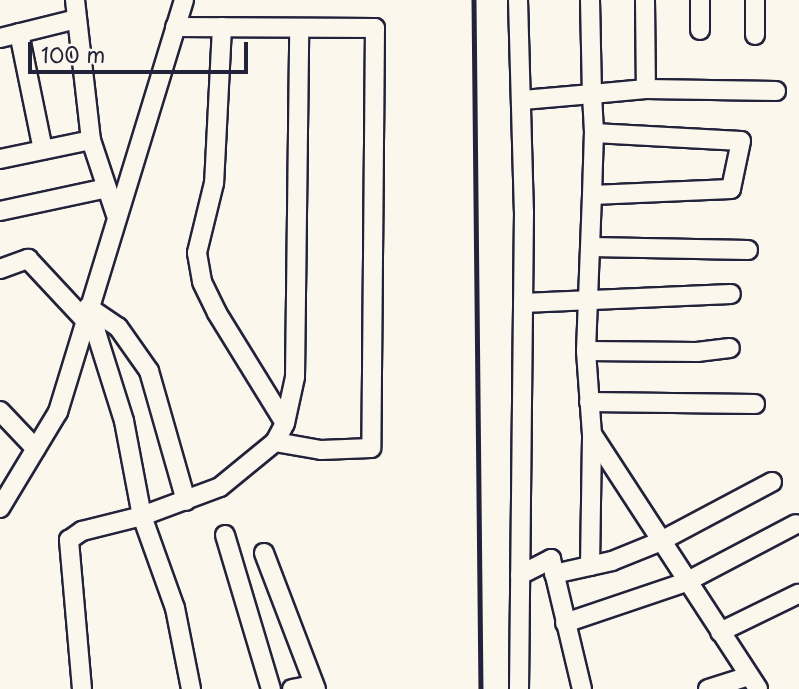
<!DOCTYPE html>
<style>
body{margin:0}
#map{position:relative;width:799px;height:689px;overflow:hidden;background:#fbf7ec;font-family:"Playpen Sans",sans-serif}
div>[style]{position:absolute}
.roads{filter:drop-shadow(2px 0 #22223b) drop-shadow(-2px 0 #22223b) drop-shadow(0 2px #22223b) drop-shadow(0 -2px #22223b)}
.street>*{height:18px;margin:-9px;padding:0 9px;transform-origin:9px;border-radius:9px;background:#fbf7ec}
.rail>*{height:4.5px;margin:-2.25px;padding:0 2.25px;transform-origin:2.25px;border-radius:2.25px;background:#22223b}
span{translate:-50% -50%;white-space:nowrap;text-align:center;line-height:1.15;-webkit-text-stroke:5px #fbf7ec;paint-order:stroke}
.scale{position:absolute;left:28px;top:42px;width:220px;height:32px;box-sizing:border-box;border:4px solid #22223b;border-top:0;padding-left:9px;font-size:21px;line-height:24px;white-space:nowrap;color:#22223b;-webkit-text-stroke:5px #fbf7ec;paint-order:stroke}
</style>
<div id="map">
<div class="roads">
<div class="street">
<div style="left:75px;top:0;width:141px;rotate:83.5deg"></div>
<div style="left:91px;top:140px;width:79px;rotate:71.6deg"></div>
<div style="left:518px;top:0;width:212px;rotate:88.4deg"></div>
<div style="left:524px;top:212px;width:477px;rotate:90.6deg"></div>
<div style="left:590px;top:0;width:94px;rotate:88.8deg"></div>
<div style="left:592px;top:94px;width:54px;rotate:-5.3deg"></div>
<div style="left:646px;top:89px;width:130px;rotate:0.9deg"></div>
<div style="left:645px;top:0;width:89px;rotate:89.4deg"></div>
<div style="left:700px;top:0;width:30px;rotate:90deg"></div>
<div style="left:175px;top:27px;width:200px;rotate:0.3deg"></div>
<div style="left:375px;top:28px;width:420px;rotate:90.5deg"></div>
<div style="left:371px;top:448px;width:50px;rotate:177.7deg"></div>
<div style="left:321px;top:450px;width:47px;rotate:-170.1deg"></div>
<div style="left:222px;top:27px;width:156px;rotate:92.9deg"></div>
<div style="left:214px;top:183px;width:72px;rotate:103.7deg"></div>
<div style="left:197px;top:253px;width:29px;rotate:80deg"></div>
<div style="left:202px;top:282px;width:34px;rotate:64deg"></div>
<div style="left:217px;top:313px;width:129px;rotate:58.3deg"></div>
<div style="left:19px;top:33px;width:119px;rotate:78.4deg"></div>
<div style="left:755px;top:35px;width:35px;rotate:-90deg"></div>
<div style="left:0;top:38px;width:79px;rotate:-13.9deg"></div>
<div style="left:523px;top:100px;width:69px;rotate:-5deg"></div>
<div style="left:592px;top:94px;width:39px;rotate:87deg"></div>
<div style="left:594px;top:133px;width:147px;rotate:3.1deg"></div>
<div style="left:741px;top:141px;width:49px;rotate:101.8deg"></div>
<div style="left:731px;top:189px;width:139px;rotate:177.5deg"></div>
<div style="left:592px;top:195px;width:156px;rotate:92.2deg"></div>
<div style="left:586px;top:351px;width:83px;rotate:85.9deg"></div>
<div style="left:592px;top:434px;width:304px;rotate:56.9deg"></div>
<div style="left:0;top:159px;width:93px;rotate:-11.8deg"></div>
<div style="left:592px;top:195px;width:62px;rotate:-88.2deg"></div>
<div style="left:0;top:211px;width:109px;rotate:-12.1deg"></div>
<div style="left:591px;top:247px;width:157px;rotate:1.1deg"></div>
<div style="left:0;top:269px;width:30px;rotate:-20deg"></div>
<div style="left:28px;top:259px;width:100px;rotate:47deg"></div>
<div style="left:96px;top:332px;width:93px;rotate:72.5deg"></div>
<div style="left:124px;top:421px;width:97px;rotate:79.3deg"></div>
<div style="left:142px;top:516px;width:98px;rotate:70.3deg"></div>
<div style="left:175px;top:608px;width:83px;rotate:78.8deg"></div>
<div style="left:523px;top:303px;width:208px;rotate:-2.5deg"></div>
<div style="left:88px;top:307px;width:36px;rotate:34deg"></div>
<div style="left:118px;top:327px;width:54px;rotate:54.8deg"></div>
<div style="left:149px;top:371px;width:135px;rotate:74.1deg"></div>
<div style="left:586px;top:351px;width:111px;rotate:0.5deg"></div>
<div style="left:697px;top:352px;width:33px;rotate:-7deg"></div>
<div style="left:589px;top:402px;width:166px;rotate:0.7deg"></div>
<div style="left:0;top:411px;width:52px;rotate:46.5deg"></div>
<div style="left:0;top:508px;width:112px;rotate:-58.9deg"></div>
<div style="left:58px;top:412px;width:431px;rotate:-73deg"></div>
<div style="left:225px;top:535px;width:161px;rotate:73.4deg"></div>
<div style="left:264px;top:553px;width:146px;rotate:69.1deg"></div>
<div style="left:590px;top:566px;width:132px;rotate:-89.1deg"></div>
<div style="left:554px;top:574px;width:59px;rotate:-12.6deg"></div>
<div style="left:612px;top:561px;width:51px;rotate:-22deg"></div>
<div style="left:659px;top:542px;width:128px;rotate:-28deg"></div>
<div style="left:520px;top:575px;width:35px;rotate:-27deg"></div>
<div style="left:551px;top:559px;width:134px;rotate:76.6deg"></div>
<div style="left:565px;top:623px;width:128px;rotate:-18.7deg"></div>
<div style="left:686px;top:582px;width:124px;rotate:-27.8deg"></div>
<div style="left:720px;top:632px;width:87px;rotate:-26deg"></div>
<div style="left:82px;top:689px;width:150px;rotate:-95deg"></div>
<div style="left:69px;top:540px;width:16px;rotate:-35deg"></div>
<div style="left:82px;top:531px;width:62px;rotate:-14deg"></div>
<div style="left:142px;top:516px;width:83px;rotate:-20.4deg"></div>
<div style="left:220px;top:487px;width:71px;rotate:-39.3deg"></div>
<div style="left:275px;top:442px;width:21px;rotate:-62deg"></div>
<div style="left:285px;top:423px;width:47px;rotate:-77.7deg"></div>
<div style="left:295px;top:377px;width:348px;rotate:-89.3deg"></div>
<div style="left:292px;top:689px;width:21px;rotate:-11deg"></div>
<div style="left:708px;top:689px;width:43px;rotate:-17.6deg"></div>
</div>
</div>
<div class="rail">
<div style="left:474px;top:0;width:689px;rotate:89.42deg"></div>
</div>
<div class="scale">100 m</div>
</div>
